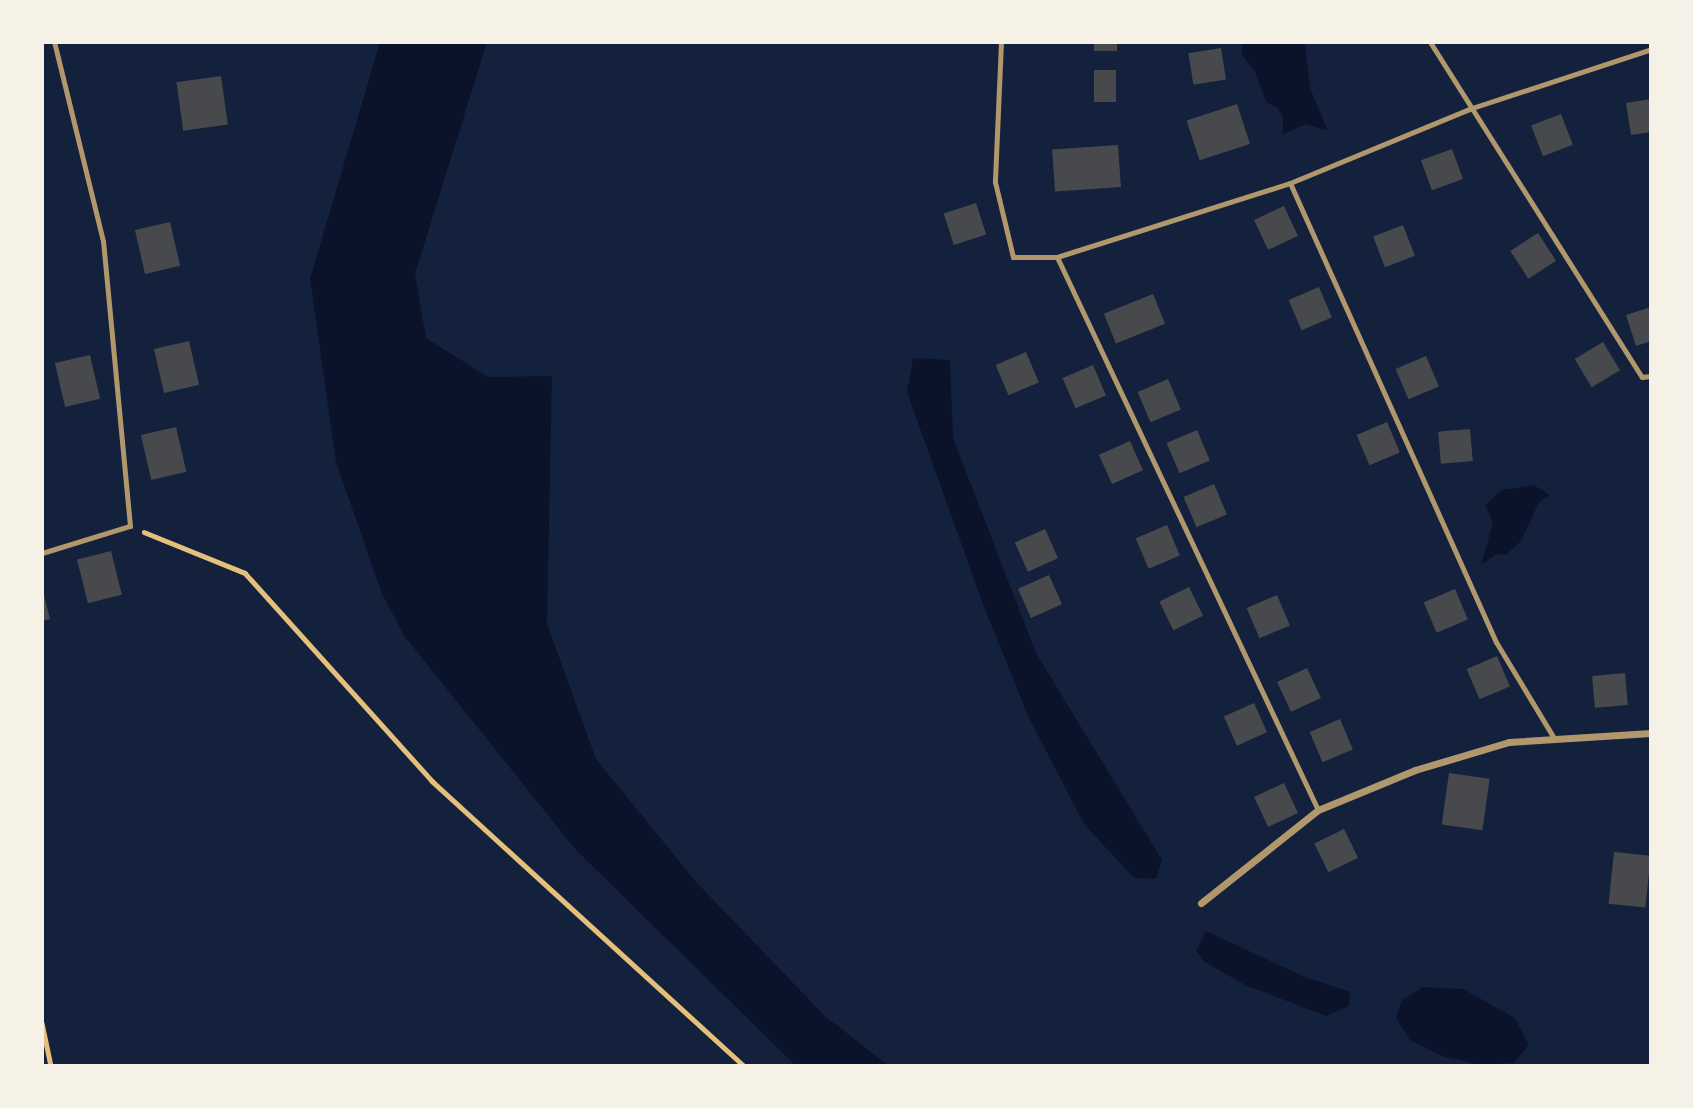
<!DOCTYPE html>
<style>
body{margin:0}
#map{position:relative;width:1693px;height:1108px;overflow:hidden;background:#14213d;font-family:Manrope,sans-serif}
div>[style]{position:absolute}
.water>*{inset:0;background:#0b132b}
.building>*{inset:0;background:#48494c;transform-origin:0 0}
.path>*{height:4.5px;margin:-2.25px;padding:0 2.25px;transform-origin:2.25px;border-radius:2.25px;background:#e5c07b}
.service>*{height:5px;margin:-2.5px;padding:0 2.5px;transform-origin:2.5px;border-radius:2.5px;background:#b1986c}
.minor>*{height:7px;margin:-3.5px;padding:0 3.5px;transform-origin:3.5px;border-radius:3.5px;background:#b1986c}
span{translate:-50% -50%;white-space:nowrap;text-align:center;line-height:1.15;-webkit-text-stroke:6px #f6f1e7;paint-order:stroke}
.frame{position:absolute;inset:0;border:44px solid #f6f1e7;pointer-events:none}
</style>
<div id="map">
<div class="water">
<div style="clip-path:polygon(380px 42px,487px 42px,415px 274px,426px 338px,488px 377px,552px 376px,547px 624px,596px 759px,696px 882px,826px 1017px,889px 1066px,796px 1066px,575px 849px,405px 637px,382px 594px,336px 462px,310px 279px)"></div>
<div style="clip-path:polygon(1242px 42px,1305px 42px,1310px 88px,1328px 131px,1306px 124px,1283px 134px,1283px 118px,1278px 108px,1266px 102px,1255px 72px,1242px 55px)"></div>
<div style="clip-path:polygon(913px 358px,950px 360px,953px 438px,1036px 653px,1162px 860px,1156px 879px,1134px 878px,1084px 824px,1029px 718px,984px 607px,907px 392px)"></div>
<div style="clip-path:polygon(1534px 485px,1550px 495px,1539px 502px,1521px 541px,1506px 555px,1497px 554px,1481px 565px,1493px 523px,1485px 505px,1501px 490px)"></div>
<div style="clip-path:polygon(1206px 931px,1305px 977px,1350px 992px,1349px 1006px,1326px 1016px,1245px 985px,1205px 962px,1196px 951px)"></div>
<div style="clip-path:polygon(1423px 987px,1463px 989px,1515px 1018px,1529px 1045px,1514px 1063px,1481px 1065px,1442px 1056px,1410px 1040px,1396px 1018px,1402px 1000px)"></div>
</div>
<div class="building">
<div style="left:1094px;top:42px;width:23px;height:9px"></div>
<div style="left:1221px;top:48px;width:32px;height:33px;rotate:81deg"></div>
<div style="left:1094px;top:70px;width:22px;height:32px"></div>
<div style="left:221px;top:76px;width:49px;height:45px;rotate:82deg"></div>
<div style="clip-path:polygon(1651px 99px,1651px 132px,1631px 135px,1626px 103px)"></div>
<div style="left:1237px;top:104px;width:42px;height:53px;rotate:72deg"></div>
<div style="left:1561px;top:114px;width:33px;height:32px;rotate:69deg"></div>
<div style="left:1118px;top:145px;width:42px;height:66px;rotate:86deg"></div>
<div style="left:1452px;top:149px;width:32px;height:33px;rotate:70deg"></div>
<div style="left:976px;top:203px;width:33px;height:34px;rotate:72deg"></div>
<div style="left:1284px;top:206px;width:33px;height:33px;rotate:65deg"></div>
<div style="left:170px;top:222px;width:45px;height:36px;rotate:77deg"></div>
<div style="left:1403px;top:225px;width:33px;height:32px;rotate:69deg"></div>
<div style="left:1538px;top:233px;width:33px;height:33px;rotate:57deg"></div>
<div style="left:1319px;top:287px;width:33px;height:33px;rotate:67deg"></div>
<div style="left:1153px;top:294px;width:32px;height:53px;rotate:68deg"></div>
<div style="clip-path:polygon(1651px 307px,1651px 341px,1636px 346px,1626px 315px)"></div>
<div style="left:189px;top:341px;width:45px;height:36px;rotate:77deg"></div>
<div style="left:1603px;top:342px;width:33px;height:33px;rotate:59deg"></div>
<div style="left:1026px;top:352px;width:33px;height:33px;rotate:67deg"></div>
<div style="left:90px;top:355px;width:45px;height:36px;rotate:77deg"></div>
<div style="left:1426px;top:356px;width:33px;height:33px;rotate:67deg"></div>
<div style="left:1093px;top:365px;width:33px;height:33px;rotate:67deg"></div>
<div style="left:1168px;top:379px;width:33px;height:33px;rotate:67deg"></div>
<div style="left:1387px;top:422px;width:33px;height:33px;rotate:67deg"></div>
<div style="left:176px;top:427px;width:46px;height:36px;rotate:77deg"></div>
<div style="left:1470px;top:429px;width:32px;height:32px;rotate:85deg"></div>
<div style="left:1197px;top:430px;width:33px;height:33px;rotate:67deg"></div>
<div style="left:1130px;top:441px;width:32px;height:34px;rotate:66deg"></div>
<div style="left:1214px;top:484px;width:33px;height:33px;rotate:67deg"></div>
<div style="left:1167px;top:525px;width:33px;height:34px;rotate:67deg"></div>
<div style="left:1045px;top:529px;width:32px;height:33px;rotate:66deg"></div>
<div style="left:111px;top:551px;width:45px;height:35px;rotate:76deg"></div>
<div style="left:1049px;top:575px;width:32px;height:34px;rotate:66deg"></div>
<div style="clip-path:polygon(42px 587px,50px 619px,42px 621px)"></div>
<div style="left:1189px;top:587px;width:32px;height:33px;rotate:64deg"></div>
<div style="left:1455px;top:589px;width:33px;height:34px;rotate:67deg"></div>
<div style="left:1277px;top:595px;width:33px;height:33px;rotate:67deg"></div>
<div style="left:1497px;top:656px;width:33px;height:33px;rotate:67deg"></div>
<div style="left:1307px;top:668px;width:33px;height:33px;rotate:65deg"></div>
<div style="left:1625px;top:673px;width:32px;height:33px;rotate:85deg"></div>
<div style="left:1254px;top:703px;width:32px;height:33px;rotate:66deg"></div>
<div style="left:1340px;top:719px;width:33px;height:33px;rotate:67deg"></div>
<div style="left:1449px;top:773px;width:41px;height:52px;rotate:8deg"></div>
<div style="left:1284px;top:783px;width:33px;height:33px;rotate:65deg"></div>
<div style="left:1344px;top:829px;width:32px;height:33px;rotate:64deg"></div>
<div style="left:1614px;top:852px;width:37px;height:52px;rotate:6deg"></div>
</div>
<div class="path">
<div style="left:144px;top:532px;width:109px;rotate:22.1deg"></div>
<div style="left:245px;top:573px;width:280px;rotate:48deg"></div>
<div style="left:432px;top:781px;width:423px;rotate:42.4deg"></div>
<div style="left:42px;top:1023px;width:44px;rotate:78.2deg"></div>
</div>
<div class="service">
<div style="left:1001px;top:42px;width:140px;rotate:92.5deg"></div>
<div style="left:995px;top:182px;width:77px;rotate:76.5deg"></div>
<div style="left:1013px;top:257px;width:44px"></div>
<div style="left:1057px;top:257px;width:244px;rotate:-17.6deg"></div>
<div style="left:1290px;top:183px;width:197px;rotate:-22.4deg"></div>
<div style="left:1472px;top:108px;width:188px;rotate:-18.2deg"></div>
<div style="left:1430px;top:42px;width:396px;rotate:57.7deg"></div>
<div style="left:1642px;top:377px;width:9px;rotate:-6deg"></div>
<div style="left:1290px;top:183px;width:503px;rotate:65.83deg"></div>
<div style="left:1496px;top:642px;width:112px;rotate:58.9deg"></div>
<div style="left:1057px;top:257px;width:611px;rotate:64.73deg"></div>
<div style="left:42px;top:553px;width:92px;rotate:-17.1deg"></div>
<div style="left:130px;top:526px;width:286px;rotate:-95.4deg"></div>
<div style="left:103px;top:241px;width:205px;rotate:-103.8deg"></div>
</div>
<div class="minor">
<div style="left:1201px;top:903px;width:149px;rotate:-38.5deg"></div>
<div style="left:1318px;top:810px;width:105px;rotate:-22.4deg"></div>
<div style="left:1415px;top:770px;width:98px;rotate:-16.6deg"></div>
<div style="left:1509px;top:742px;width:142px;rotate:-3.6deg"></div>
</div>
<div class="frame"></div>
</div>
